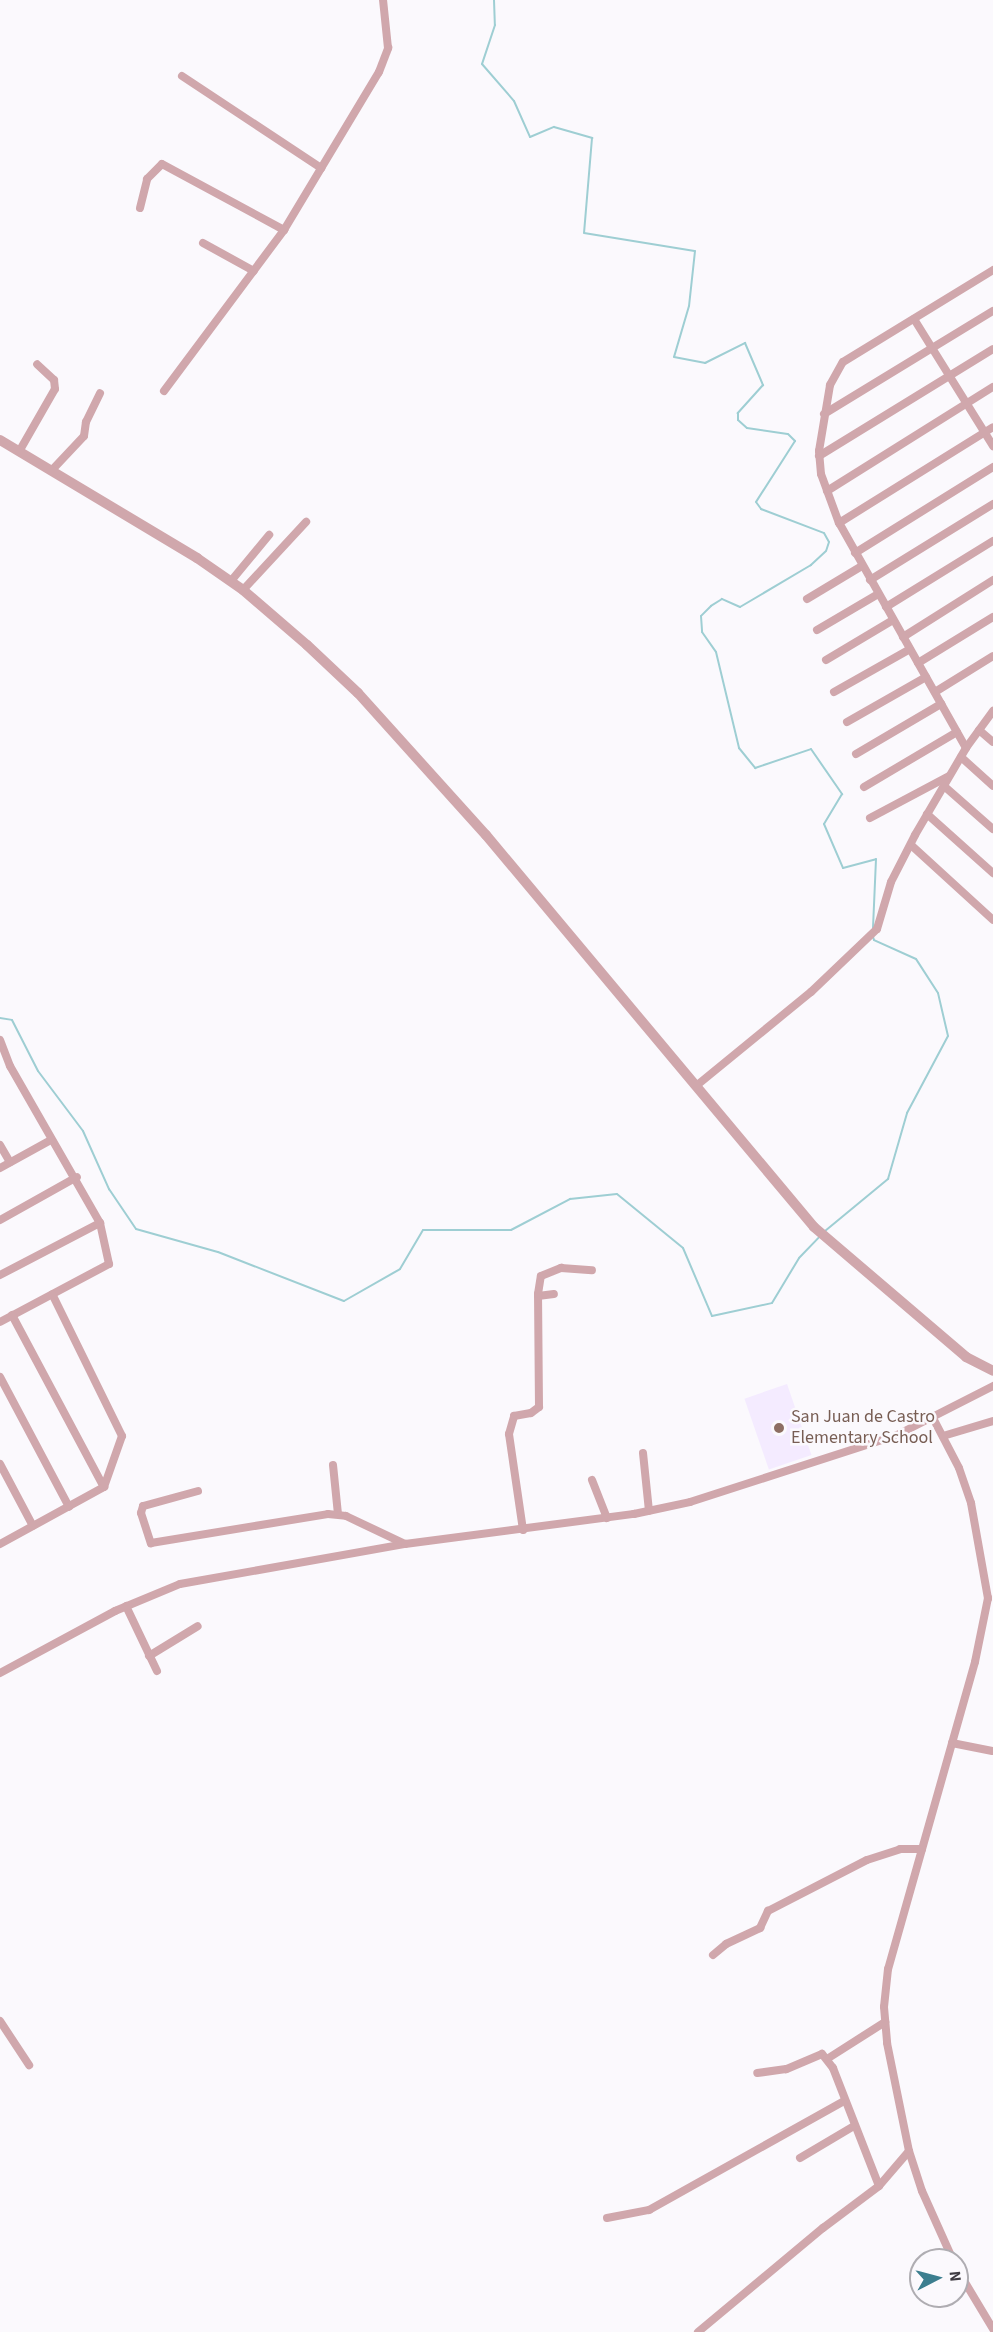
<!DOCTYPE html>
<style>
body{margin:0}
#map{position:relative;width:993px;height:2332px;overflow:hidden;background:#fbf9fd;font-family:"Source Sans 3",sans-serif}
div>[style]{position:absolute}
.built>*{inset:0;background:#f4ebff;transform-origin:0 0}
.stream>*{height:2px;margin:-1px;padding:0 1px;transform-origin:1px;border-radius:1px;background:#9eced3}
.minor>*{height:8px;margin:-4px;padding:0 4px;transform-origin:4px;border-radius:4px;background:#d0a7ac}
.tertiary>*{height:10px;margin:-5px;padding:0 5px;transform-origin:5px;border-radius:5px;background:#d0a7ac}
.dots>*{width:16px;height:16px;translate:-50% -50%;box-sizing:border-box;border:3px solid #fbf9fd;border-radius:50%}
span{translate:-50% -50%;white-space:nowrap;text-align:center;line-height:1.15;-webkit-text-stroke:5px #fbf9fd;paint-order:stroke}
.education-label{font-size:18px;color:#785e54}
.left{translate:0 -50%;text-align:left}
.north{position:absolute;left:909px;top:2248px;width:60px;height:60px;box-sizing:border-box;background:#fbf9fd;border:2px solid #afadb2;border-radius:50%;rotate:84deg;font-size:16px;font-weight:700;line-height:24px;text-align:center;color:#3e3b42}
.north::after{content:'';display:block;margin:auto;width:21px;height:27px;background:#3c7e8f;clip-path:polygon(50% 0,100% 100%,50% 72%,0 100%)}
</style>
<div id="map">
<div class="built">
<div style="left:787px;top:1384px;width:75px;height:45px;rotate:71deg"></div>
</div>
<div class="stream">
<div style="left:494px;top:0;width:25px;rotate:88deg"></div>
<div style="left:495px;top:25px;width:41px;rotate:108.4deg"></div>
<div style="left:482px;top:64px;width:49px;rotate:49.1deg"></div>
<div style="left:514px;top:101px;width:39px;rotate:66deg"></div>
<div style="left:530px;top:137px;width:26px;rotate:-23deg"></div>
<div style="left:554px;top:127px;width:40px;rotate:16deg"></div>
<div style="left:592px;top:138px;width:95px;rotate:94.8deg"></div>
<div style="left:584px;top:233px;width:112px;rotate:9.2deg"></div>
<div style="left:695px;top:251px;width:55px;rotate:96.2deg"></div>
<div style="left:689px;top:306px;width:53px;rotate:106.4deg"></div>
<div style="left:674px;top:357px;width:32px;rotate:11deg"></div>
<div style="left:705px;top:363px;width:45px;rotate:-26.6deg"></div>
<div style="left:745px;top:343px;width:46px;rotate:66.8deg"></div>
<div style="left:763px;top:385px;width:38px;rotate:132deg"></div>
<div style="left:738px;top:413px;width:7px;rotate:90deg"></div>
<div style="left:738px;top:420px;width:12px;rotate:42deg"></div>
<div style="left:747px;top:428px;width:41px;rotate:8.3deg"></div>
<div style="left:788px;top:434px;width:10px;rotate:45deg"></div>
<div style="left:795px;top:441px;width:72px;rotate:122.6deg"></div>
<div style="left:756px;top:502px;width:9px;rotate:54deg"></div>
<div style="left:761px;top:509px;width:67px;rotate:20.9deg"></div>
<div style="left:824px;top:533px;width:10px;rotate:61deg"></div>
<div style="left:829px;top:542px;width:9px;rotate:108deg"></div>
<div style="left:826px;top:551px;width:21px;rotate:137deg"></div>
<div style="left:811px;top:565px;width:82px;rotate:149.4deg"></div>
<div style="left:740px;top:607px;width:20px;rotate:-156deg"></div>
<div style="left:722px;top:599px;width:13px;rotate:148deg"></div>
<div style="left:711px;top:606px;width:14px;rotate:135deg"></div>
<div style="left:701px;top:616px;width:16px;rotate:86deg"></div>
<div style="left:702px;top:632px;width:24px;rotate:55deg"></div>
<div style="left:716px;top:652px;width:99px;rotate:76.5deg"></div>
<div style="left:739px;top:748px;width:26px;rotate:51deg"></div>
<div style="left:755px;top:768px;width:59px;rotate:-18.7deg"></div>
<div style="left:811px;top:749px;width:55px;rotate:55.4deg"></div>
<div style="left:842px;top:794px;width:35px;rotate:121deg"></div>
<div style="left:824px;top:824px;width:48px;rotate:66.6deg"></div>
<div style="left:843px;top:868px;width:34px;rotate:-15deg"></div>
<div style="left:876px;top:859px;width:69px;rotate:92.5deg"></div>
<div style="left:0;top:1018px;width:12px;rotate:9deg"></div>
<div style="left:12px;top:1020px;width:57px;rotate:63deg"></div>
<div style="left:38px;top:1071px;width:75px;rotate:53.1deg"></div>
<div style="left:83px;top:1131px;width:64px;rotate:65.9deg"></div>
<div style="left:109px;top:1189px;width:48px;rotate:56deg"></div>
<div style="left:136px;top:1229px;width:85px;rotate:15.7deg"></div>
<div style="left:218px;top:1252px;width:135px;rotate:21.3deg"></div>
<div style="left:344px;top:1301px;width:64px;rotate:-29.7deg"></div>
<div style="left:400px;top:1269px;width:45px;rotate:-59.5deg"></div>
<div style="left:423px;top:1230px;width:88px"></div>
<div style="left:511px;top:1230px;width:67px;rotate:-27.7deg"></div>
<div style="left:570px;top:1199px;width:47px;rotate:-6.1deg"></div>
<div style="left:617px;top:1194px;width:85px;rotate:39.3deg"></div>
<div style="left:683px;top:1248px;width:74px;rotate:66.9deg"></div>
<div style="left:712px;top:1316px;width:61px;rotate:-12.2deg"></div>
<div style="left:772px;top:1303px;width:52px;rotate:-59deg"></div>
<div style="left:799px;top:1258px;width:29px;rotate:-46deg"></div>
<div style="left:825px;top:1231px;width:82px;rotate:-39.5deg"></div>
<div style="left:888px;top:1179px;width:69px;rotate:-73.9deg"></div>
<div style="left:907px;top:1113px;width:87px;rotate:-62deg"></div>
<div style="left:948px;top:1036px;width:44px;rotate:-103.1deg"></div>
<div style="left:938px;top:993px;width:40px;rotate:-122.9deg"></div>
<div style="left:916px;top:959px;width:46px;rotate:-155.7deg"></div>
<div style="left:874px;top:940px;width:3px;rotate:-108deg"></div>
</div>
<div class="minor">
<div style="left:182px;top:76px;width:167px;rotate:33.5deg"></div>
<div style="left:140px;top:208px;width:30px;rotate:-76deg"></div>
<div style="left:147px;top:179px;width:21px;rotate:-45deg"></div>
<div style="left:162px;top:164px;width:139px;rotate:28.4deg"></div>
<div style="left:203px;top:243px;width:58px;rotate:28.8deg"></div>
<div style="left:914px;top:319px;width:150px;rotate:58.1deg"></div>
<div style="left:164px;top:391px;width:201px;rotate:-53.3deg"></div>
<div style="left:284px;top:230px;width:184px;rotate:-59deg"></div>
<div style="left:379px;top:72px;width:26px;rotate:-69deg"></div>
<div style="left:388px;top:48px;width:48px;rotate:-95.9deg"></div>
<div style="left:824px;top:414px;width:198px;rotate:-31.4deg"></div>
<div style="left:20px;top:450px;width:70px;rotate:-60.2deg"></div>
<div style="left:55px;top:389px;width:9px;rotate:-96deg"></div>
<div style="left:54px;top:380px;width:23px;rotate:-137deg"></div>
<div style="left:819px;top:456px;width:204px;rotate:-31.6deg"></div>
<div style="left:53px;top:469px;width:45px;rotate:-46.8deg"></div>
<div style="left:84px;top:436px;width:14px;rotate:-82deg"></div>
<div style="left:86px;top:422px;width:32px;rotate:-64deg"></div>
<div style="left:827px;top:491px;width:196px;rotate:-32.1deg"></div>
<div style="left:839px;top:523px;width:181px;rotate:-31.9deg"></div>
<div style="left:855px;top:553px;width:163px;rotate:-31.9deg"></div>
<div style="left:870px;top:580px;width:145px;rotate:-31.7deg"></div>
<div style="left:231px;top:581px;width:60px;rotate:-50.4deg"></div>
<div style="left:243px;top:590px;width:93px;rotate:-47.2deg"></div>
<div style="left:807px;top:599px;width:64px;rotate:-31deg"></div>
<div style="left:886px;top:607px;width:126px;rotate:-31.7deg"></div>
<div style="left:817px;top:630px;width:71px;rotate:-30.5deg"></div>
<div style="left:903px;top:637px;width:107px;rotate:-32.3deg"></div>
<div style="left:826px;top:660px;width:78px;rotate:-30.8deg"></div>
<div style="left:918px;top:663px;width:88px;rotate:-31.5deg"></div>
<div style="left:834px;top:692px;width:87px;rotate:-29.5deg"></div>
<div style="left:935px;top:692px;width:68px;rotate:-31.8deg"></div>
<div style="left:847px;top:722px;width:91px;rotate:-29.7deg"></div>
<div style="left:979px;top:730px;width:18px;rotate:41deg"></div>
<div style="left:966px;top:748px;width:258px;rotate:-119.4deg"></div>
<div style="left:839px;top:523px;width:52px;rotate:-110.2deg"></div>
<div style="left:821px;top:474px;width:23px;rotate:-95deg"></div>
<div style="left:819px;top:451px;width:67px;rotate:-80.5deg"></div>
<div style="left:830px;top:385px;width:26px;rotate:-61deg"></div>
<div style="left:843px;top:362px;width:176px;rotate:-31.5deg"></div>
<div style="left:856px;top:754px;width:99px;rotate:-30.5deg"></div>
<div style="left:961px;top:757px;width:43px;rotate:42.2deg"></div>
<div style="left:944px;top:786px;width:65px;rotate:41.3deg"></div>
<div style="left:864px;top:787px;width:108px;rotate:-30.6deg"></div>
<div style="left:927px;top:814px;width:89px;rotate:41.8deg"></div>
<div style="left:870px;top:818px;width:89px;rotate:-28deg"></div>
<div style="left:911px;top:845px;width:111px;rotate:42.4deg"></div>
<div style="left:0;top:1040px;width:28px;rotate:69deg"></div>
<div style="left:10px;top:1066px;width:181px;rotate:60.2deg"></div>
<div style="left:100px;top:1223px;width:42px;rotate:77.6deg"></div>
<div style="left:109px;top:1264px;width:123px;rotate:152deg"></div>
<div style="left:696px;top:1086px;width:149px;rotate:-39.3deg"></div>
<div style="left:811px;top:992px;width:91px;rotate:-43.7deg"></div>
<div style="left:877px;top:929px;width:49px;rotate:-73.4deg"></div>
<div style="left:891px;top:882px;width:53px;rotate:-62.9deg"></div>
<div style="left:915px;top:835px;width:101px;rotate:-59.6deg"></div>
<div style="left:966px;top:748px;width:46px;rotate:-53.9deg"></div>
<div style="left:0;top:1145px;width:20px;rotate:60deg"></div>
<div style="left:0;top:1168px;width:58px;rotate:-28.8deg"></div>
<div style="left:0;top:1220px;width:88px;rotate:-29.2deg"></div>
<div style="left:0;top:1275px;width:113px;rotate:-27.5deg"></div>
<div style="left:538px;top:1296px;width:16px;rotate:-7deg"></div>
<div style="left:12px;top:1315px;width:195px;rotate:61.9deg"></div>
<div style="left:0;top:1377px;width:147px;rotate:62deg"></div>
<div style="left:933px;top:1418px;width:56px;rotate:62.5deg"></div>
<div style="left:959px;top:1468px;width:37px;rotate:71deg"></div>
<div style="left:971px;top:1503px;width:97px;rotate:79.9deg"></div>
<div style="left:988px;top:1598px;width:65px;rotate:101.5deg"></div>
<div style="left:975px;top:1662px;width:319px;rotate:105.8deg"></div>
<div style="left:888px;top:1969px;width:38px;rotate:96deg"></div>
<div style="left:884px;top:2007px;width:36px;rotate:85deg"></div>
<div style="left:887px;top:2043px;width:110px;rotate:78.5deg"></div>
<div style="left:909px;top:2151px;width:42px;rotate:72deg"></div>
<div style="left:922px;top:2191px;width:76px;rotate:65.8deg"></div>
<div style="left:943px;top:1436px;width:52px;rotate:-16.7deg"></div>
<div style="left:643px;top:1453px;width:58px;rotate:84.1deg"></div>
<div style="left:0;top:1464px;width:70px;rotate:62deg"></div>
<div style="left:333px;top:1465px;width:49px;rotate:84.2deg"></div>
<div style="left:592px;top:1480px;width:41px;rotate:68.5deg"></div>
<div style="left:198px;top:1491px;width:57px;rotate:164.7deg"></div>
<div style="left:143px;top:1506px;width:7px;rotate:106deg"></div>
<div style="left:141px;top:1513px;width:32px;rotate:72deg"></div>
<div style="left:151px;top:1543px;width:179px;rotate:-9.3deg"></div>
<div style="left:328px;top:1514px;width:18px;rotate:6deg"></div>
<div style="left:346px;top:1516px;width:65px;rotate:25.4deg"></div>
<div style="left:523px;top:1530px;width:97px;rotate:-98.3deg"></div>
<div style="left:509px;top:1434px;width:19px;rotate:-74deg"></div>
<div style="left:514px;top:1416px;width:17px;rotate:-10deg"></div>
<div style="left:531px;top:1413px;width:10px;rotate:-37deg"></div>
<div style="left:539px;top:1407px;width:113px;rotate:-90.5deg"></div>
<div style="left:538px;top:1294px;width:18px;rotate:-81deg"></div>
<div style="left:541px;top:1276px;width:22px;rotate:-22deg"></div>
<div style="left:561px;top:1268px;width:31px;rotate:4deg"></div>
<div style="left:0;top:1544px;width:119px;rotate:-28.7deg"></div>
<div style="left:104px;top:1487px;width:54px;rotate:-70.6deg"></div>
<div style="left:122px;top:1436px;width:158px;rotate:-116.2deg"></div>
<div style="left:126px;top:1606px;width:72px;rotate:64.5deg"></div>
<div style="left:149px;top:1656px;width:57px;rotate:-31.5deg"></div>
<div style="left:0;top:1673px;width:131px;rotate:-28.3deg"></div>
<div style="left:115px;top:1611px;width:70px;rotate:-22.6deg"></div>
<div style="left:180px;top:1584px;width:229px;rotate:-10.1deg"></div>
<div style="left:405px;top:1544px;width:231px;rotate:-7.5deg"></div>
<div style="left:634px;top:1514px;width:57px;rotate:-12.1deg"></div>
<div style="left:690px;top:1502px;width:218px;rotate:-17.9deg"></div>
<div style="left:897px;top:1435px;width:108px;rotate:-27deg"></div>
<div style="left:952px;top:1743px;width:41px;rotate:11.3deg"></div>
<div style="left:713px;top:1955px;width:17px;rotate:-40deg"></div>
<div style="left:726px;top:1944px;width:38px;rotate:-25deg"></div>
<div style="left:760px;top:1928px;width:19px;rotate:-65deg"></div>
<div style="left:768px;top:1911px;width:111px;rotate:-27.3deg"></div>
<div style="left:867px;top:1860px;width:35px;rotate:-18deg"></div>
<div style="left:900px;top:1849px;width:22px"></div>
<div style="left:0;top:2021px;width:53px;rotate:56.6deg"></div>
<div style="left:827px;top:2059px;width:69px;rotate:-32.5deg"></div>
<div style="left:800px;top:2158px;width:63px;rotate:-30.7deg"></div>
<div style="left:879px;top:2186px;width:46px;rotate:-49.4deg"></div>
<div style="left:607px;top:2218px;width:43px;rotate:-10.8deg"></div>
<div style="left:649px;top:2210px;width:223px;rotate:-29.2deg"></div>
<div style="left:957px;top:2269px;width:70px;rotate:59deg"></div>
<div style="left:698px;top:2332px;width:163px;rotate:-39.8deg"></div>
<div style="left:823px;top:2228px;width:70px;rotate:-36.9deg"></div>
<div style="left:879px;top:2186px;width:127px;rotate:-111.3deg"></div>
<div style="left:833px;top:2068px;width:18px;rotate:-128deg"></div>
<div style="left:822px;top:2054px;width:39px;rotate:157deg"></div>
<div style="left:786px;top:2069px;width:29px;rotate:172deg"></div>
</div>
<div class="tertiary">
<div style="left:0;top:440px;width:230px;rotate:30.9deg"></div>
<div style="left:197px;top:558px;width:56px;rotate:34.8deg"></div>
<div style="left:243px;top:590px;width:84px;rotate:40.7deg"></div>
<div style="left:307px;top:645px;width:70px;rotate:43.3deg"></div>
<div style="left:358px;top:693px;width:191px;rotate:48deg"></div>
<div style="left:486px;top:835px;width:511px;rotate:50.08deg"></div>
<div style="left:814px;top:1227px;width:200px;rotate:40.5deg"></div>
<div style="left:966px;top:1357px;width:30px;rotate:27deg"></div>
</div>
<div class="dots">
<div style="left:779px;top:1428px;background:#8d6e63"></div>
</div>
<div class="education-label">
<span class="left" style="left:791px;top:1428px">San Juan de Castro<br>Elementary School</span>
</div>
<div class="north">N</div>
</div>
